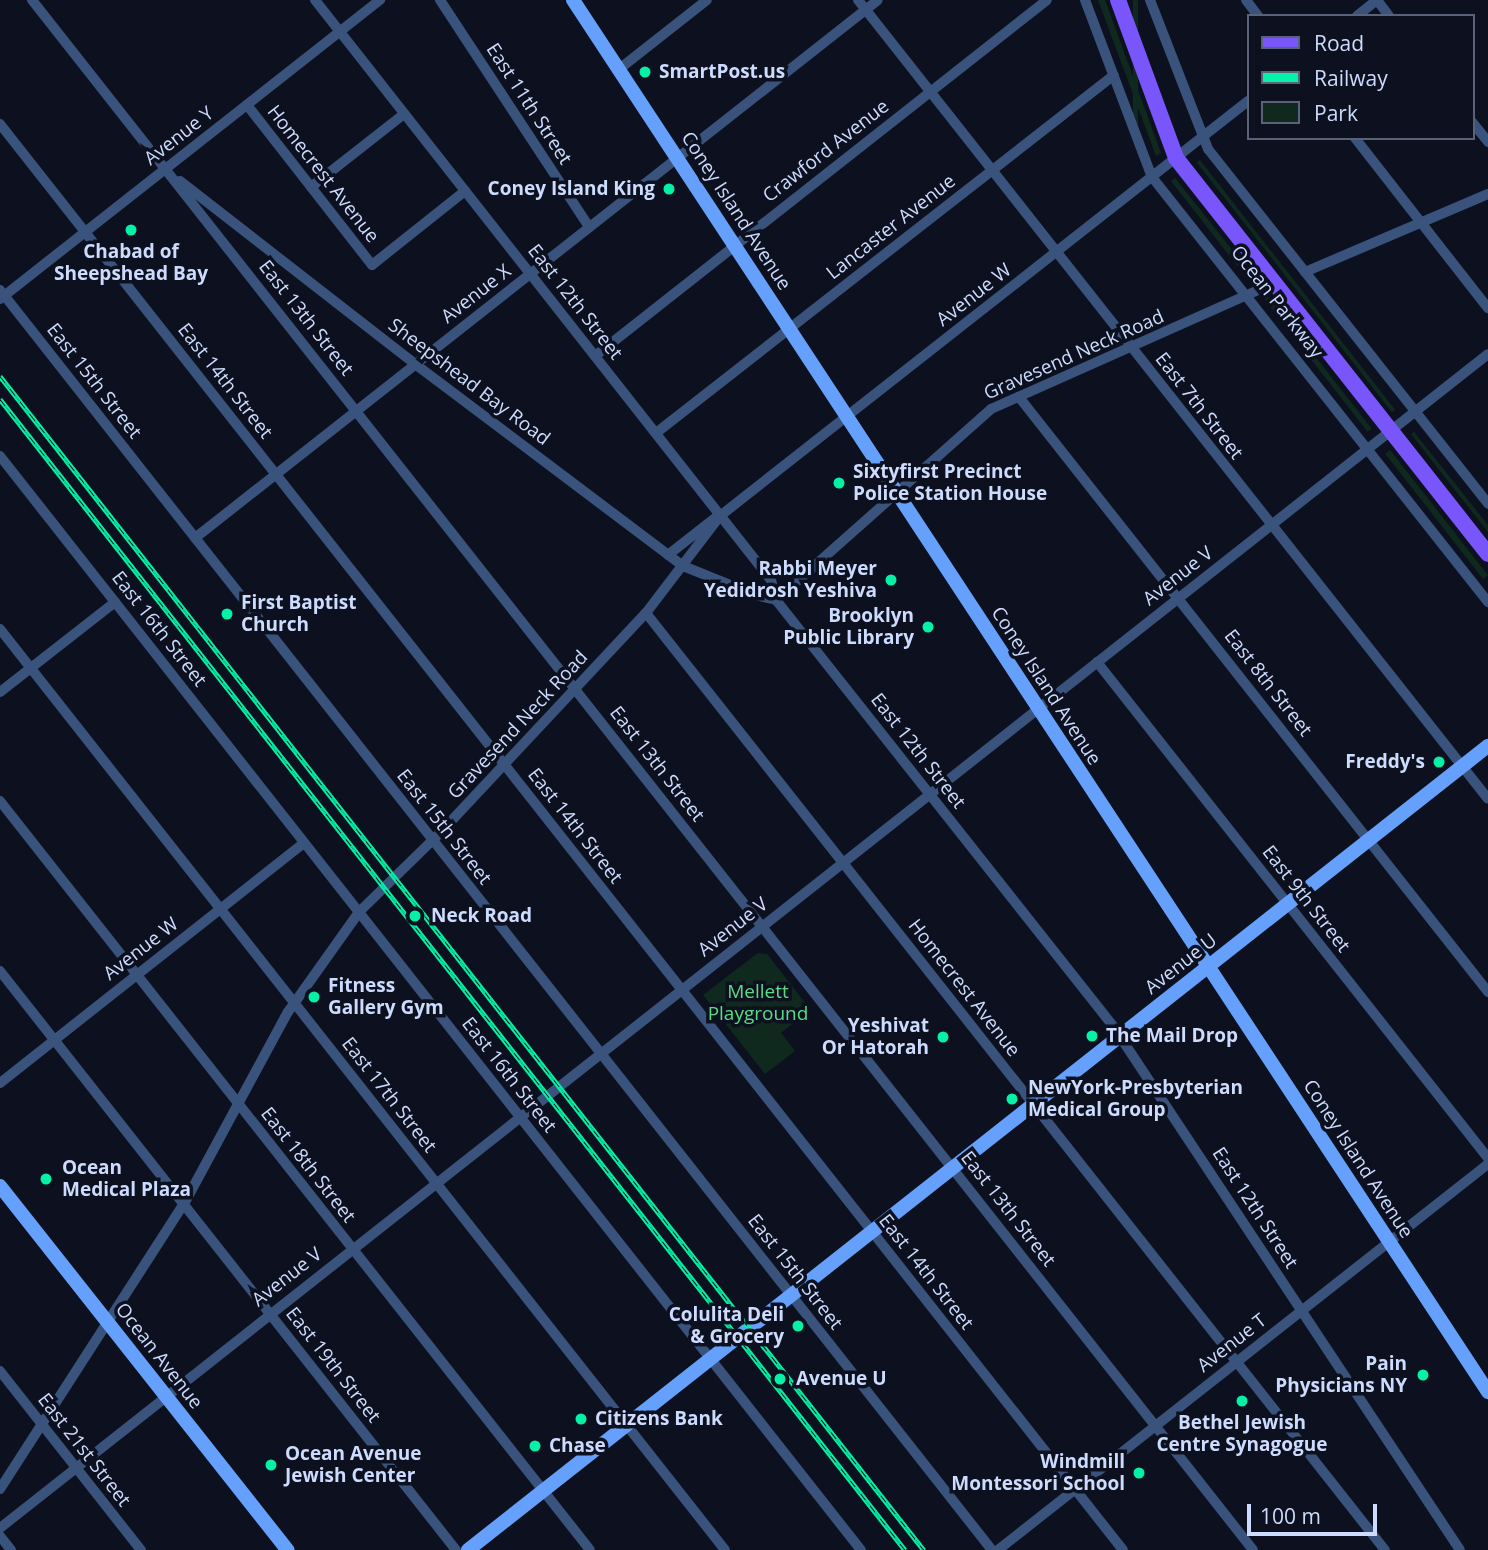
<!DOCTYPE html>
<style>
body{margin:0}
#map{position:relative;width:1488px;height:1550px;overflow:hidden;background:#0d111f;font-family:"Open Sans",sans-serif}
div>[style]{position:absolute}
.green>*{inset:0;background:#10291e;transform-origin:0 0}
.street>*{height:10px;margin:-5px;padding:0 5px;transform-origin:5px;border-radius:5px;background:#39537d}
.secondary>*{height:14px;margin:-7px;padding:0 7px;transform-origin:7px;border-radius:7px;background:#65a1fc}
.primary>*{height:16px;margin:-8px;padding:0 8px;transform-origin:8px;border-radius:8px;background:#7856fb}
.rail>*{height:5px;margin-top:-2.5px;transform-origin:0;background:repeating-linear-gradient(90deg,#0d111f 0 8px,#05f1a5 0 16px);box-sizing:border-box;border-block:2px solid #05f1a5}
.dots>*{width:19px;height:19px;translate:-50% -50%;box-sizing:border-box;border:4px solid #0d111f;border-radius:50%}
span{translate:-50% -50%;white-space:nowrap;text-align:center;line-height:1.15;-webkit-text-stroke:7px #0d111f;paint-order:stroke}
.poi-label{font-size:19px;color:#ccdbfe;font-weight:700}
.left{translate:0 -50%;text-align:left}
.right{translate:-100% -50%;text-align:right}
.street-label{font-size:19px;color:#ccdbfe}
.park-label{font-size:19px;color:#5adc85}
.legend{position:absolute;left:1247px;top:14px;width:228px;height:126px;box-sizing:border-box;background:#0d111f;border:2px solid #596278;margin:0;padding:9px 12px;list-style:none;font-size:21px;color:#ccdbfe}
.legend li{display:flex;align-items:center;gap:14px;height:35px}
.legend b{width:35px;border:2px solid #596278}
.scale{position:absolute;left:1247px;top:1504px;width:130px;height:32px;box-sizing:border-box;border:4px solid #ccdbfe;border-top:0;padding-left:9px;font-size:21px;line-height:24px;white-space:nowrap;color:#ccdbfe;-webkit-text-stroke:5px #0d111f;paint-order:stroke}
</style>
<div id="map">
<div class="green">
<div style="clip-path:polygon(1098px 0,1105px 0,1161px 153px,1156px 156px)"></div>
<div style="left:1133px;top:0;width:5px;height:142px"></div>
<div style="left:1200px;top:160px;width:317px;height:4px;rotate:52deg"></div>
<div style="clip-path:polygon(1175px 178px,1256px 280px,1250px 282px,1171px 181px)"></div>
<div style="left:1268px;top:296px;width:168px;height:5px;rotate:52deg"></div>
<div style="clip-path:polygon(1414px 432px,1488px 525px,1488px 532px,1411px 434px)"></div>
<div style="left:1390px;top:450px;width:159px;height:6px;rotate:52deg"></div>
<div style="clip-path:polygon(758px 953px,767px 954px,810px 1009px,781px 1033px,795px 1051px,765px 1074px,703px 995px)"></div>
</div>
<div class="street">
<div style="left:32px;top:0;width:1973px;rotate:51.77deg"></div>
<div style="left:315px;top:0;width:738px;rotate:51.83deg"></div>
<div style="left:771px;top:580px;width:21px;rotate:76deg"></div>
<div style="left:776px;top:600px;width:543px;rotate:51.65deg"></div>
<div style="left:1113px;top:1026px;width:628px;rotate:56.49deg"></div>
<div style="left:440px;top:0;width:272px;rotate:56.7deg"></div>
<div style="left:858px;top:0;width:1017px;rotate:51.74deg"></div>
<div style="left:1085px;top:0;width:189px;rotate:69.3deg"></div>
<div style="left:1152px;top:177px;width:542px;rotate:51.67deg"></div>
<div style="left:1150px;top:0;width:160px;rotate:68.7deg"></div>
<div style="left:1208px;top:149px;width:452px;rotate:51.7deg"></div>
<div style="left:1246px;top:0;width:20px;rotate:53deg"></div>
<div style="left:1377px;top:0;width:20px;rotate:53deg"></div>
<div style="left:1357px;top:16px;width:26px;rotate:-39deg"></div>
<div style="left:618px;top:70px;width:113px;rotate:-38.2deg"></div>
<div style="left:247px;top:105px;width:203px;rotate:52deg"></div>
<div style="left:372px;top:265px;width:119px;rotate:-38.5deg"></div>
<div style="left:1472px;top:122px;width:26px;rotate:51deg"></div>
<div style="left:0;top:124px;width:1815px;rotate:51.78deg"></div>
<div style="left:1355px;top:138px;width:216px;rotate:52deg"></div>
<div style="left:180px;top:181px;width:298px;rotate:37.9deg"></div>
<div style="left:415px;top:364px;width:336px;rotate:37deg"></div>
<div style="left:683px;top:566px;width:78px;rotate:21.9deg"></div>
<div style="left:755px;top:595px;width:22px;rotate:13deg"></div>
<div style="left:776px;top:600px;width:288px;rotate:-41.6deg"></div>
<div style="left:991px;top:409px;width:310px;rotate:-24deg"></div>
<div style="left:311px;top:187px;width:118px;rotate:-38.1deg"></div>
<div style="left:1305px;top:272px;width:199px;rotate:-23.1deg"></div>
<div style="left:0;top:290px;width:1604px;rotate:51.79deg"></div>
<div style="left:0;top:299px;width:484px;rotate:-38.2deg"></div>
<div style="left:595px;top:356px;width:575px;rotate:-38.22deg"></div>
<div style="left:1019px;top:397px;width:758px;rotate:51.75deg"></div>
<div style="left:656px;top:433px;width:581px;rotate:-38.01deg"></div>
<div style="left:0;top:456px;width:1392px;rotate:51.8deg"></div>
<div style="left:195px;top:538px;width:869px;rotate:-38.23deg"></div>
<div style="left:668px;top:555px;width:60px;rotate:-38.2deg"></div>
<div style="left:646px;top:613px;width:1193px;rotate:51.74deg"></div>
<div style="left:0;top:629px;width:1172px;rotate:51.79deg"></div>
<div style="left:1097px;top:662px;width:632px;rotate:51.75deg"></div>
<div style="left:0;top:692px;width:146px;rotate:-38deg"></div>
<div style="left:0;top:801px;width:953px;rotate:51.77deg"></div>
<div style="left:0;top:971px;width:737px;rotate:51.78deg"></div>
<div style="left:0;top:1083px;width:387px;rotate:-38.3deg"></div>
<div style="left:0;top:1371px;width:228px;rotate:51.8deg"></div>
<div style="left:0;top:1489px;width:339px;rotate:-57.2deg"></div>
<div style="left:184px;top:1204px;width:218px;rotate:-61.6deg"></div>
<div style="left:288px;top:1012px;width:123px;rotate:-54.6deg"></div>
<div style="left:359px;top:912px;width:112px;rotate:-44.3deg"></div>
<div style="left:439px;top:834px;width:303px;rotate:-46.9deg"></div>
<div style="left:646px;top:613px;width:122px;rotate:-52.7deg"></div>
<div style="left:720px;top:516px;width:672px;rotate:-38.17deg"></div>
<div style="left:0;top:1528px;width:1895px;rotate:-38.27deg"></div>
<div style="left:0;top:1536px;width:18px;rotate:52deg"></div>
<div style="left:998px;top:1550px;width:624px;rotate:-38.23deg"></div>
</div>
<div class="secondary">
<div style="left:573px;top:0;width:1666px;rotate:56.68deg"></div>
<div style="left:0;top:1186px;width:464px;rotate:51.7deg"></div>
<div style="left:468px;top:1550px;width:1299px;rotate:-38.25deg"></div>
</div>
<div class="primary">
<div style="left:1118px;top:0;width:168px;rotate:69.8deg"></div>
<div style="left:1176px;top:158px;width:504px;rotate:51.77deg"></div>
</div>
<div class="rail">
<div style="left:0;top:376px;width:1494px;rotate:51.8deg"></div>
<div style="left:0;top:399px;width:1464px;rotate:51.82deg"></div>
</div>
<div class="dots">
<div style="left:645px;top:72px;background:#05f1a5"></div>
<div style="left:669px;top:189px;background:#05f1a5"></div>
<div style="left:131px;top:230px;background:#05f1a5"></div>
<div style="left:839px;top:483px;background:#05f1a5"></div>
<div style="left:891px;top:580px;background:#05f1a5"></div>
<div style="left:227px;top:614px;background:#05f1a5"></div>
<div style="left:928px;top:627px;background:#05f1a5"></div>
<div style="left:1439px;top:762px;background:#05f1a5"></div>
<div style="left:415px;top:916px;background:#05f1a5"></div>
<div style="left:314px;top:997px;background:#05f1a5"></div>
<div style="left:1092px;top:1036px;background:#05f1a5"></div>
<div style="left:943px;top:1037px;background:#05f1a5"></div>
<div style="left:1012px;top:1099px;background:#05f1a5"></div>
<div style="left:46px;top:1179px;background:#05f1a5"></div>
<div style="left:798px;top:1326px;background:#05f1a5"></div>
<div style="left:1423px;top:1375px;background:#05f1a5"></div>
<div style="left:780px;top:1379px;background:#05f1a5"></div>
<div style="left:1242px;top:1401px;background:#05f1a5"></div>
<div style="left:581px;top:1419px;background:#05f1a5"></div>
<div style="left:535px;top:1446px;background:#05f1a5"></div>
<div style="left:271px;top:1465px;background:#05f1a5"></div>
<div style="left:1139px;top:1473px;background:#05f1a5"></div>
</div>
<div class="poi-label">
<span class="left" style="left:659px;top:72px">SmartPost.us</span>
<span class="right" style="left:655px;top:189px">Coney Island King</span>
<span style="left:131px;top:263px">Chabad of<br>Sheepshead Bay</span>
<span class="left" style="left:853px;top:483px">Sixtyfirst Precinct<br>Police Station House</span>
<span class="right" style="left:877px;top:580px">Rabbi Meyer<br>Yedidrosh Yeshiva</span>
<span class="left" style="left:241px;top:614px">First Baptist<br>Church</span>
<span class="right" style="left:914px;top:627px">Brooklyn<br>Public Library</span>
<span class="right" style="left:1425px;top:762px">Freddy's</span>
<span class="left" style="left:431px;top:916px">Neck Road</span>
<span class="left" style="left:328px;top:997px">Fitness<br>Gallery Gym</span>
<span class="right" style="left:929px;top:1037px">Yeshivat<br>Or Hatorah</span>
<span class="left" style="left:1106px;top:1036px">The Mail Drop</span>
<span class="left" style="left:1028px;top:1099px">NewYork-Presbyterian<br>Medical Group</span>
<span class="left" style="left:62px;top:1179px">Ocean<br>Medical Plaza</span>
<span class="right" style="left:784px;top:1326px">Colulita Deli<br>&amp; Grocery</span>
<span class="right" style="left:1407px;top:1375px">Pain<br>Physicians NY</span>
<span class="left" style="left:796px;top:1379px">Avenue U</span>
<span class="left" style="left:595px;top:1419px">Citizens Bank</span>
<span style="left:1242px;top:1434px">Bethel Jewish<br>Centre Synagogue</span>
<span class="left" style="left:549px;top:1446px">Chase</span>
<span class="left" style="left:285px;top:1465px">Ocean Avenue<br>Jewish Center</span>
<span class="right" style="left:1125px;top:1473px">Windmill<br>Montessori School</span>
</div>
<div class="street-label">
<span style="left:529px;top:104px;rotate:57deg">East 11th Street</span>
<span style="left:179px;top:136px;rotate:-38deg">Avenue Y</span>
<span style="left:826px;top:151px;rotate:-38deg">Crawford Avenue</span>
<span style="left:323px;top:174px;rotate:52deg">Homecrest Avenue</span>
<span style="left:736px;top:211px;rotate:57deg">Coney Island Avenue</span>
<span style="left:891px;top:227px;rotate:-38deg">Lancaster Avenue</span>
<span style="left:476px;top:294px;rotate:-38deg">Avenue X</span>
<span style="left:974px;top:295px;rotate:-38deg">Avenue W</span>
<span style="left:575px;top:302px;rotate:52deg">East 12th Street</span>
<span style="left:1277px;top:302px;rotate:52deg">Ocean Parkway</span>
<span style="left:306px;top:318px;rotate:52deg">East 13th Street</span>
<span style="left:1074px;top:355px;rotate:-24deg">Gravesend Neck Road</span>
<span style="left:94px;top:381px;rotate:52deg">East 15th Street</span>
<span style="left:225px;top:381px;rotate:52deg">East 14th Street</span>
<span style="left:469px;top:382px;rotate:37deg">Sheepshead Bay Road</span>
<span style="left:1199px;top:406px;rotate:52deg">East 7th Street</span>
<span style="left:1178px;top:576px;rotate:-38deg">Avenue V</span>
<span style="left:159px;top:629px;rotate:52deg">East 16th Street</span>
<span style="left:1268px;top:683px;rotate:52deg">East 8th Street</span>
<span style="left:1046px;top:686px;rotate:57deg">Coney Island Avenue</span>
<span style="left:518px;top:725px;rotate:-47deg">Gravesend Neck Road</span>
<span style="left:918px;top:751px;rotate:52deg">East 12th Street</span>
<span style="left:657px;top:764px;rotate:52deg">East 13th Street</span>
<span style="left:575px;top:826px;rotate:52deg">East 14th Street</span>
<span style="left:444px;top:827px;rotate:52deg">East 15th Street</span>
<span style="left:1306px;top:899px;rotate:52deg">East 9th Street</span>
<span style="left:733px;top:927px;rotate:-38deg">Avenue V</span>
<span style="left:141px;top:949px;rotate:-38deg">Avenue W</span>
<span style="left:1181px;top:964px;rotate:-38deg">Avenue U</span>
<span style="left:964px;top:988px;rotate:52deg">Homecrest Avenue</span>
<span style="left:509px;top:1075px;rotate:52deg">East 16th Street</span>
<span style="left:389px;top:1095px;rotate:52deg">East 17th Street</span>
<span style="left:1358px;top:1159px;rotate:57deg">Coney Island Avenue</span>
<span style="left:308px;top:1165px;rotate:52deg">East 18th Street</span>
<span style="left:1255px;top:1208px;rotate:57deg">East 12th Street</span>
<span style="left:1008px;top:1209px;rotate:52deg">East 13th Street</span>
<span style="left:795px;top:1272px;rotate:52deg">East 15th Street</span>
<span style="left:926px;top:1272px;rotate:52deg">East 14th Street</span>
<span style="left:287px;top:1277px;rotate:-38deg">Avenue V</span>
<span style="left:1232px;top:1343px;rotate:-38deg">Avenue T</span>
<span style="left:159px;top:1356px;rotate:52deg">Ocean Avenue</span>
<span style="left:333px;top:1365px;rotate:52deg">East 19th Street</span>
<span style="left:84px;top:1450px;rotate:52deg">East 21st Street</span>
</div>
<div class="park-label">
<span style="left:758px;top:1003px">Mellett<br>Playground</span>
</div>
<ul class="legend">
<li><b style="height:9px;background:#7856fb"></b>Road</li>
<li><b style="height:9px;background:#05f1a5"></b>Railway</li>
<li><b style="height:19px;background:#10291e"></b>Park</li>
</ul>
<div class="scale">100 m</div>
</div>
